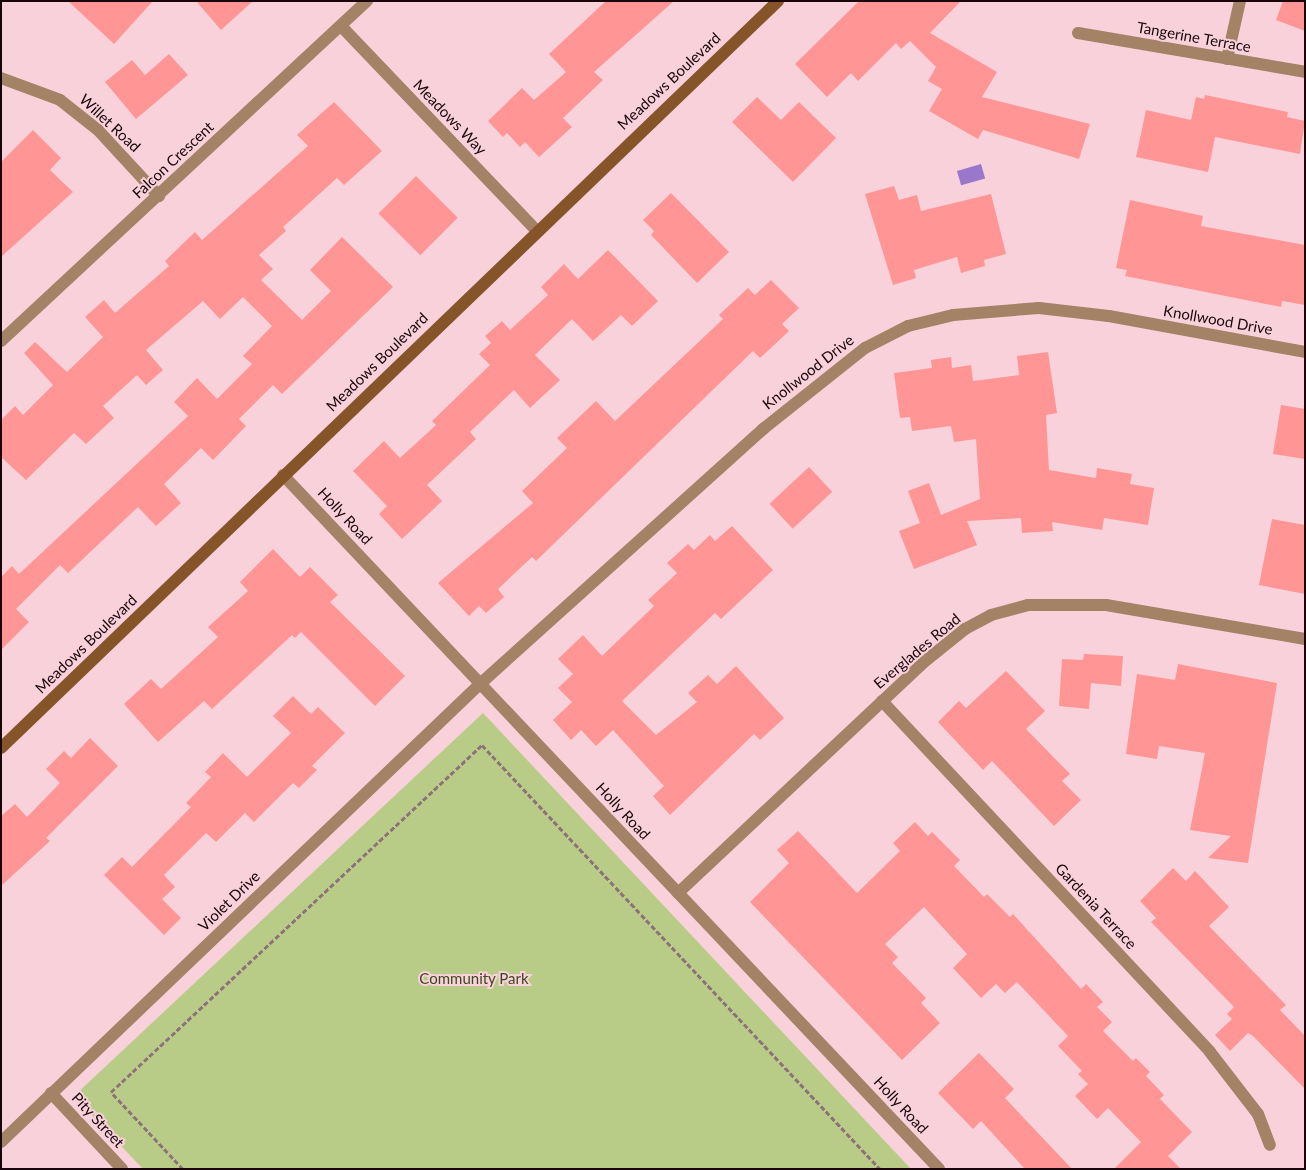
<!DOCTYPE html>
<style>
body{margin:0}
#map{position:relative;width:1306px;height:1170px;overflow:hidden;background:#f8d1db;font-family:Lato,sans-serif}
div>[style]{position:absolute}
.green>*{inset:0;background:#b9cc87}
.water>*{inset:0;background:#9978cc;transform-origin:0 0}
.building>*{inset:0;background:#ff9695;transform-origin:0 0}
.path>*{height:3px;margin-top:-1.5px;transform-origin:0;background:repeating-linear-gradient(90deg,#8f7179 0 5px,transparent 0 7.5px)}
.street>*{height:12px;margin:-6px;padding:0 6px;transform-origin:6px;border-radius:6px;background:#a38266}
.secondary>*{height:12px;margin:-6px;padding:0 6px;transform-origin:6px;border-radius:6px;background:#855529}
span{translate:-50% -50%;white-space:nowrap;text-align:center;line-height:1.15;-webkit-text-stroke:4px #f8d1db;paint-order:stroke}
.street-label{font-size:15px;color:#19050b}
.park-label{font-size:15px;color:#3d471e}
.frame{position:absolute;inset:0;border:2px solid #19050b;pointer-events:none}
</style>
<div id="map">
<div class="green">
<div style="clip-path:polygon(483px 713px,911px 1169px,143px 1169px,74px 1096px)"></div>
</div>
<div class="water">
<div style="left:981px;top:164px;width:15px;height:25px;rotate:74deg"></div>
</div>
<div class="building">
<div style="clip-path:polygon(68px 1px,153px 1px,114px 44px)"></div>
<div style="clip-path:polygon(196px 1px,253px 1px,221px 30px)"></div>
<div style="clip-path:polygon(606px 1px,674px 1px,594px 72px,603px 80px,563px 118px,572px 127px,539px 157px,525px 142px,520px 147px,507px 133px,503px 137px,488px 121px,522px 88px,534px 100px,566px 72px,549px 54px)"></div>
<div style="clip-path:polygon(859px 1px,961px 1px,930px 33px,997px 72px,982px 97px,1090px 124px,1079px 159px,983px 130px,978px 139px,929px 111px,942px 89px,928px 81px,936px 67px,910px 41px,901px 49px,896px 43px,858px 81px,851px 73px,827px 97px,795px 64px)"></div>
<div style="clip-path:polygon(1283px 1px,1305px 1px,1305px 31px,1276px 20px)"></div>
<div style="clip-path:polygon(169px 54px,188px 75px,136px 119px,105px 82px,132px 60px,145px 75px)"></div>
<div style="clip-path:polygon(1205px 95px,1288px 112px,1287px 117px,1305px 121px,1300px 154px,1215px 137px,1208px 172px,1136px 157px,1146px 110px,1191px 120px,1196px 97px,1204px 99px)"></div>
<div style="clip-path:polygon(757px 97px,781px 120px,799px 102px,836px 138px,793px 182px,732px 122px)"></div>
<div style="clip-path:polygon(334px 102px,382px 151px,344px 185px,337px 178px,283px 227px,286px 231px,259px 255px,273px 269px,261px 280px,302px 320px,331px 291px,310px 270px,342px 237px,393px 287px,282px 394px,273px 385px,239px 419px,246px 426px,213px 460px,201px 448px,164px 484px,181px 503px,156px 526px,138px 507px,68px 573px,60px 565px,16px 609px,29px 622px,1px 650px,1px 577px,12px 566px,19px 574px,188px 416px,174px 402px,197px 378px,217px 399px,252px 364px,243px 356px,272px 326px,243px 297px,220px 319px,203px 301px,146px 350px,163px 370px,146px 385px,137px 375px,103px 406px,114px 418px,86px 444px,74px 433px,26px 480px,1px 457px,1px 420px,15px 406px,23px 415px,53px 385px,24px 353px,35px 342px,67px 372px,103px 337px,85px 317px,104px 300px,115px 313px,169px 266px,165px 261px,195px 232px,202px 240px,308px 146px,297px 135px)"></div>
<div style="clip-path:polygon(33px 130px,61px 158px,50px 170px,73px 192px,1px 257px,1px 162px)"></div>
<div style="left:416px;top:176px;width:59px;height:53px;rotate:45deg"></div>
<div style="clip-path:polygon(894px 186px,899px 200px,917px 195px,921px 211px,991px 194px,1006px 254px,984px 260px,985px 266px,961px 273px,957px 257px,914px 270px,916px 278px,893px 285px,865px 194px)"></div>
<div style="clip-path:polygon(671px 193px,729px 252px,697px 283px,651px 235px,654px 231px,643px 220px)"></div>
<div style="clip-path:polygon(1130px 200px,1203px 216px,1201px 226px,1305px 245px,1305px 305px,1282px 301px,1281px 307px,1125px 276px,1127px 270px,1116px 268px)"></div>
<div style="clip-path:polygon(608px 250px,658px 301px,632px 326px,621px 315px,593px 341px,572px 319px,535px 355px,560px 380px,530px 408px,514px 390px,470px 432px,476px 439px,427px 485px,442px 501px,402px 539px,379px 514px,387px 506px,353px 471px,384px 441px,400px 458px,436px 425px,432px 421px,490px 365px,479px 354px,491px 343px,485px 336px,502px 321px,510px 330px,548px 295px,541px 287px,564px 264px,578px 279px)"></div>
<div style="clip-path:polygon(771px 280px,799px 308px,782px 324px,789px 331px,760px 358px,753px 351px,536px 561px,532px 557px,498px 589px,504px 597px,486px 613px,479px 606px,469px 616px,438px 583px,533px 503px,522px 491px,567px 448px,557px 438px,596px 401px,615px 421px,723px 319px,719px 315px,748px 288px,755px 295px)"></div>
<div style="clip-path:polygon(1048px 352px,1057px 413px,1046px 415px,1049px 470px,1096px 478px,1097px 468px,1132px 474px,1130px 484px,1154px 488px,1148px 525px,1104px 518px,1102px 530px,1052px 522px,1053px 531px,1022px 533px,1021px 518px,967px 521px,977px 545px,914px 569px,899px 531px,920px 523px,908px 491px,929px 483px,941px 515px,980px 499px,976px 439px,954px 442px,951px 426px,912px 431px,910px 417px,900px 418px,894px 373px,932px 368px,931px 360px,951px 357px,952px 368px,971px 365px,973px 381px,1019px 375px,1017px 356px)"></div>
<div style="clip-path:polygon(1281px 405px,1305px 409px,1305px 459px,1273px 454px)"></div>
<div style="left:809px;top:467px;width:34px;height:54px;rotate:47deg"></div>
<div style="clip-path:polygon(1272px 519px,1305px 525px,1305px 594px,1259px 585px)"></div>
<div style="clip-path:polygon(732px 526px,773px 570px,721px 619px,715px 613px,622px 701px,656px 735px,697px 702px,688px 693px,708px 675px,717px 684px,736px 666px,784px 718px,760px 740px,754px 734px,670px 815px,653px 796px,664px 786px,613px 730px,596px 746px,581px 730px,571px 740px,553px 720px,572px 702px,558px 688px,573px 674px,558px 659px,583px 635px,602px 656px,654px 606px,648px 600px,677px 573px,667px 563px,688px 544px,694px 550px,710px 535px,715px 541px)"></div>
<div style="clip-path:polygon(273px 549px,300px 577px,310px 567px,338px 595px,330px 602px,405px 676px,375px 706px,301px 632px,295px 638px,292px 635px,212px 709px,204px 701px,158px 742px,124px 704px,151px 679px,161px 689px,218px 637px,208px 627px,248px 591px,240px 582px)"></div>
<div style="clip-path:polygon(1084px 654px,1123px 656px,1121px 686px,1091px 683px,1089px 709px,1059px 706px,1062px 659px,1083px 660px)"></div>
<div style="clip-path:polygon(1178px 664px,1277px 683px,1248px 863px,1208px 858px,1231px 836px,1190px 830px,1205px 753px,1159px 746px,1157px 759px,1126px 754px,1137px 674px,1175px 680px)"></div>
<div style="clip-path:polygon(1006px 671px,1045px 711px,1026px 729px,1070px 774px,1062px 781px,1081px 800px,1054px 826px,992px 761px,983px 770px,938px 722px,959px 701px,966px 708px)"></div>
<div style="clip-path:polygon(293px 696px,311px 714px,318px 707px,345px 733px,312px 766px,317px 770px,299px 788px,293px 783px,254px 822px,245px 813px,216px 842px,206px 833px,164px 875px,175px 887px,162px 899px,181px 918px,164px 935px,104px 875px,122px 857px,132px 867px,191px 807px,186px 803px,211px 777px,205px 772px,223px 753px,247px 777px,291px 733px,273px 716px)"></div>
<div style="clip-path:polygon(90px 738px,118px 766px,46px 838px,50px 841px,1px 886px,1px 816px,15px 804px,27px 817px,60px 783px,46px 769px,64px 751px,71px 758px)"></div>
<div style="clip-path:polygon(915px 822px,928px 836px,932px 832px,960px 860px,954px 866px,984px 897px,987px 894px,1010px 917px,1013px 914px,1081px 989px,1086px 984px,1103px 1002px,1097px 1007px,1112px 1022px,1103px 1031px,1133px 1061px,1136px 1058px,1150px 1072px,1146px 1076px,1164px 1095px,1160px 1099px,1192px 1132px,1168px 1156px,1181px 1169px,1114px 1169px,1141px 1142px,1108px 1108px,1097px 1119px,1075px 1096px,1088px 1084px,1078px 1074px,1082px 1071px,1058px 1046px,1068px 1036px,1017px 982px,1005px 993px,996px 984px,981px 998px,953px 968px,967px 954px,924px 907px,885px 944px,898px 957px,892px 963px,926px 998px,921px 1003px,940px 1023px,902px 1060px,750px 902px,789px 863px,777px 850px,798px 831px,857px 893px,900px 851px,893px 843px)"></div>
<div style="clip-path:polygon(1173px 868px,1186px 881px,1195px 871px,1229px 907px,1209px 926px,1286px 1005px,1280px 1010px,1305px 1036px,1305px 1089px,1253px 1036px,1248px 1033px,1230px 1051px,1215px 1035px,1232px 1019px,1227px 1014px,1234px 1007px,1151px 922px,1156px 918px,1140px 901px)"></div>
<div style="clip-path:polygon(979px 1053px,1014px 1089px,1005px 1098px,1072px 1169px,1025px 1169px,981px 1121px,973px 1129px,938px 1093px)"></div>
</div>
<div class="path">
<div style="left:183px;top:1169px;width:105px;rotate:-133.1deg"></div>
<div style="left:111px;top:1092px;width:508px;rotate:-43.09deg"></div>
<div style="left:482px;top:745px;width:582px;rotate:46.81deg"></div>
</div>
<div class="street">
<div style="left:341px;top:26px;width:282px;rotate:46.3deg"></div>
<div style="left:1078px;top:33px;width:230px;rotate:9.7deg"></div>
<div style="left:1227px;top:59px;width:59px;rotate:-77.4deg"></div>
<div style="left:1px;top:78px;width:63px;rotate:20.4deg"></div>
<div style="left:60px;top:100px;width:48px;rotate:38.3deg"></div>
<div style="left:98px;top:130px;width:90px;rotate:47.3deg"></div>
<div style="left:1px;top:341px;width:500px;rotate:-42.9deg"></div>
<div style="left:283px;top:475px;width:955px;rotate:46.61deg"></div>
<div style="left:882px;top:701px;width:480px;rotate:46.9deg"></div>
<div style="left:1210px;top:1052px;width:78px;rotate:52.3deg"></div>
<div style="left:1258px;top:1114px;width:33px;rotate:69deg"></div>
<div style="left:678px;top:893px;width:337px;rotate:-43.2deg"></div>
<div style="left:924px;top:662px;width:53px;rotate:-38.8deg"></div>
<div style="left:965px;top:629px;width:30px;rotate:-28deg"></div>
<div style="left:991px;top:615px;width:38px;rotate:-15deg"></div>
<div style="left:1028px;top:605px;width:78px"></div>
<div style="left:1106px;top:605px;width:202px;rotate:9.7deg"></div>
<div style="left:51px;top:1093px;width:104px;rotate:46.9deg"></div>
<div style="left:1px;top:1142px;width:663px;rotate:-43.72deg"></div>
<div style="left:480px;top:684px;width:381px;rotate:-42deg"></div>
<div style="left:763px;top:429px;width:130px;rotate:-38.5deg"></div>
<div style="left:865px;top:348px;width:48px;rotate:-27.1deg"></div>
<div style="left:908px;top:326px;width:46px;rotate:-13.7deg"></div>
<div style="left:953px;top:315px;width:86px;rotate:-4.7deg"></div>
<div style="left:1039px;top:308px;width:70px;rotate:6.5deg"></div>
<div style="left:1109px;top:316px;width:199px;rotate:10.4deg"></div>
</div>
<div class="secondary">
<div style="left:1px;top:748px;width:1078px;rotate:-43.87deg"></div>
</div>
<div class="street-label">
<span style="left:1194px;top:37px;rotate:10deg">Tangerine Terrace</span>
<span style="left:669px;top:81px;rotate:-43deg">Meadows Boulevard</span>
<span style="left:450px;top:117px;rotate:46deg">Meadows Way</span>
<span style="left:110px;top:123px;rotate:43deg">Willet Road</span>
<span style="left:173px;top:160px;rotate:-43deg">Falcon Crescent</span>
<span style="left:1218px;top:320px;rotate:10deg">Knollwood Drive</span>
<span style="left:377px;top:362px;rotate:-44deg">Meadows Boulevard</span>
<span style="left:808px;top:372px;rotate:-38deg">Knollwood Drive</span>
<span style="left:345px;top:516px;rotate:47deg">Holly Road</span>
<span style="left:86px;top:644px;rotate:-44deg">Meadows Boulevard</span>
<span style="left:917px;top:651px;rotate:-40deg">Everglades Road</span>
<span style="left:623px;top:811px;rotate:47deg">Holly Road</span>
<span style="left:229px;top:901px;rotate:-44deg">Violet Drive</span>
<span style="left:1096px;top:906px;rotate:47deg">Gardenia Terrace</span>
<span style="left:901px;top:1105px;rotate:47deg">Holly Road</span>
<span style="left:98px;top:1120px;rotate:47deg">Pity Street</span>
</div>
<div class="park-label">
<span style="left:474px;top:979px">Community Park</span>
</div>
<div class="frame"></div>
</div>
